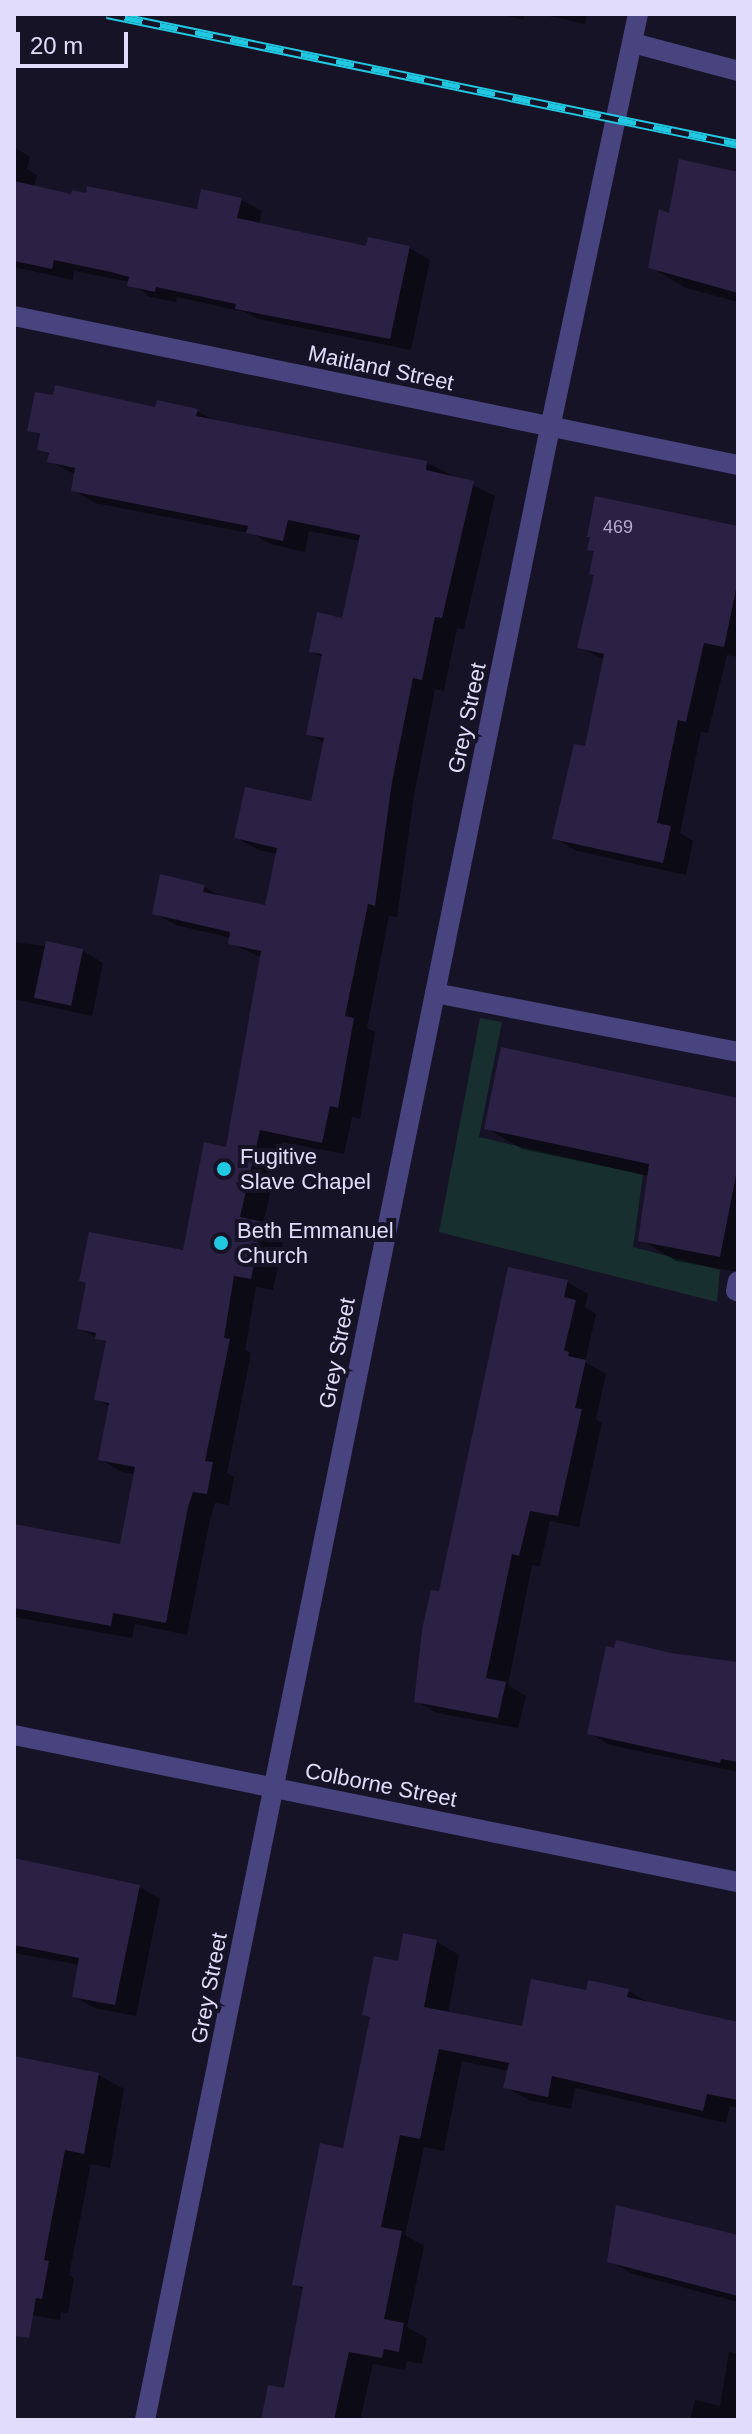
<!DOCTYPE html>
<style>
body{margin:0}
#map{position:relative;width:752px;height:2434px;overflow:hidden;background:#171326;font-family:Arial,sans-serif}
div>[style]{position:absolute}
.green>*{inset:0;background:#172f2f}
.shadow>*{inset:0;background:#0007}
.building>*{inset:0;background:#2a2145;transform-origin:0 0}
.minor>*{height:20px;margin:-10px;padding:0 10px;transform-origin:10px;border-radius:10px;background:#48447f}
.rail>*{height:9px;margin-top:-4.5px;transform-origin:0;background:repeating-linear-gradient(90deg,#171326 0 18px,#21c8e2 0 36px);box-sizing:border-box;border-block:2px solid #21c8e2}
.dots>*{width:22px;height:22px;translate:-50% -50%;box-sizing:border-box;border:4px solid #171326;border-radius:50%}
span{translate:-50% -50%;white-space:nowrap;text-align:center;line-height:1.15;-webkit-text-stroke:8px #171326;paint-order:stroke}
.number-label{font-size:18px;color:#b3adce}
.number-label span{-webkit-text-stroke-width:0}
.street-label{font-size:22px;color:#e1dcfb}
.poi-label{font-size:22px;color:#e1dcfb}
.left{translate:0 -50%;text-align:left}
.frame{position:absolute;inset:0;border:16px solid #e1dcfb;pointer-events:none}
.scale{position:absolute;left:16px;top:32px;width:112px;height:36px;box-sizing:border-box;border:4px solid #e1dcfb;border-top:0;padding-left:10px;font-size:24px;line-height:28px;white-space:nowrap;color:#e1dcfb;-webkit-text-stroke:6px #171326;paint-order:stroke}
</style>
<div id="map">
<div class="green">
<div style="clip-path:polygon(480px 1018px,502px 1022px,479px 1137px,643px 1175px,633px 1247px,720px 1270px,717px 1302px,439px 1232px)"></div>
</div>
<div class="shadow">
<div style="clip-path:polygon(500px 14px,524px 14px,524px 20px)"></div>
<div style="clip-path:polygon(540px 14px,587px 14px,585px 24px)"></div>
<div style="clip-path:polygon(14px 147px,30px 157px,27px 169px,37px 175px,34px 187px,73px 196px,198px 211px,241px 200px,262px 211px,259px 225px,368px 248px,409px 248px,430px 260px,411px 350px,258px 319px,245px 312px,177px 297px,176px 302px,150px 297px,130px 282px,74px 271px,73px 280px,14px 267px)"></div>
<div style="clip-path:polygon(738px 174px,738px 302px,686px 288px,650px 267px,671px 216px)"></div>
<div style="clip-path:polygon(157px 409px,197px 411px,217px 422px,427px 463px,495px 496px,464px 629px,457px 628px,444px 691px,435px 689px,414px 795px,397px 917px,389px 916px,367px 1028px,375px 1032px,360px 1119px,352px 1117px,344px 1154px,282px 1142px,263px 1224px,284px 1236px,273px 1290px,256px 1287px,245px 1350px,251px 1353px,227px 1473px,234px 1477px,229px 1505px,215px 1503px,210px 1520px,187px 1635px,135px 1624px,132px 1638px,14px 1617px,14px 1532px,122px 1547px,135px 1474px,122px 1472px,100px 1459px,110px 1407px,96px 1399px,108px 1344px,79px 1328px,88px 1284px,81px 1280px,184px 1253px,227px 1149px,262px 958px,230px 943px,231px 938px,176px 925px,154px 913px,204px 887px,224px 898px,267px 907px,278px 854px,258px 850px,236px 837px,313px 803px,325px 743px,309px 734px,324px 658px,311px 651px,344px 620px,361px 541px,309px 531px,305px 552px,270px 544px,254px 534px,95px 503px,73px 490px,76px 475px,49px 461px,50px 456px,39px 449px,42px 437px,29px 430px)"></div>
<div style="clip-path:polygon(738px 528px,738px 657px,727px 655px,708px 733px,701px 732px,680px 833px,693px 841px,686px 875px,577px 851px,554px 838px,586px 748px,605px 660px,579px 647px,596px 575px,596px 553px,590px 549px)"></div>
<div style="clip-path:polygon(14px 942px,83px 951px,103px 963px,92px 1016px,14px 999px)"></div>
<div style="clip-path:polygon(738px 1100px,738px 1272px,676px 1261px,641px 1240px,650px 1176px,522px 1149px,486px 1128px)"></div>
<div style="clip-path:polygon(567px 1282px,588px 1294px,585px 1307px,596px 1314px,585px 1362px,606px 1374px,596px 1419px,602px 1423px,579px 1527px,550px 1521px,540px 1566px,532px 1565px,508px 1685px,526px 1696px,518px 1728px,437px 1713px,416px 1701px,440px 1594px)"></div>
<div style="clip-path:polygon(710px 1658px,738px 1664px,738px 1772px,610px 1745px,590px 1733px)"></div>
<div style="clip-path:polygon(14px 1858px,139px 1887px,160px 1899px,136px 2016px,94px 2008px,74px 1996px,80px 1965px,14px 1953px)"></div>
<div style="clip-path:polygon(436px 1941px,459px 1955px,448px 2014px,524px 2028px,587px 1992px,628px 1991px,653px 2005px,738px 2024px,738px 2108px,730px 2106px,726px 2123px,575px 2088px,571px 2109px,529px 2100px,505px 2087px,509px 2071px,462px 2061px,444px 2151px,424px 2147px,405px 2235px,424px 2246px,407px 2327px,427px 2338px,422px 2364px,407px 2361px,405px 2370px,373px 2364px,360px 2420px,261px 2420px,285px 2390px,304px 2290px,294px 2284px,345px 2151px,372px 2018px,365px 2014px,399px 1963px)"></div>
<div style="clip-path:polygon(14px 2058px,98px 2075px,124px 2089px,110px 2168px,91px 2164px,69px 2275px,74px 2278px,68px 2313px,61px 2312px,60px 2320px,14px 2312px)"></div>
<div style="clip-path:polygon(738px 2237px,738px 2302px,633px 2274px,609px 2261px)"></div>
<div style="clip-path:polygon(729px 2352px,738px 2354px,738px 2420px,690px 2420px,695px 2400px,720px 2406px)"></div>
</div>
<div class="building">
<div style="clip-path:polygon(679px 159px,738px 172px,738px 293px,648px 268px,659px 209px,669px 213px)"></div>
<div style="clip-path:polygon(14px 181px,71px 194px,72px 190px,86px 193px,87px 186px,197px 209px,201px 189px,242px 198px,237px 218px,366px 246px,368px 237px,410px 246px,390px 339px,235px 309px,236px 304px,156px 287px,155px 292px,127px 286px,129px 277px,111px 272px,54px 260px,52px 269px,14px 261px)"></div>
<div style="clip-path:polygon(55px 385px,155px 407px,157px 400px,198px 409px,196px 416px,427px 461px,426px 470px,474px 481px,442px 618px,435px 617px,422px 680px,413px 678px,392px 782px,375px 906px,368px 904px,345px 1016px,354px 1018px,338px 1108px,330px 1106px,322px 1143px,260px 1130px,240px 1217px,263px 1222px,251px 1279px,234px 1276px,224px 1338px,230px 1339px,205px 1461px,213px 1462px,207px 1494px,193px 1492px,188px 1507px,166px 1623px,113px 1613px,111px 1626px,14px 1608px,14px 1524px,120px 1544px,135px 1467px,98px 1460px,109px 1403px,94px 1400px,106px 1341px,95px 1339px,96px 1333px,77px 1329px,86px 1283px,79px 1281px,89px 1232px,183px 1250px,204px 1142px,226px 1147px,261px 951px,228px 944px,230px 932px,152px 914px,160px 874px,205px 885px,203px 892px,265px 905px,277px 848px,234px 838px,245px 787px,311px 801px,324px 738px,306px 735px,322px 654px,309px 652px,317px 612px,342px 618px,360px 535px,288px 520px,283px 541px,246px 533px,248px 526px,71px 491px,75px 468px,47px 462px,49px 453px,37px 450px,40px 434px,27px 431px,35px 392px,53px 395px)"></div>
<div style="clip-path:polygon(595px 496px,738px 526px,738px 580px,724px 647px,704px 643px,686px 722px,678px 720px,657px 823px,671px 826px,663px 863px,552px 839px,574px 744px,585px 746px,604px 654px,577px 648px,594px 575px,589px 574px,594px 551px,587px 550px,590px 537px,587px 537px)"></div>
<div style="left:46px;top:941px;width:38px;height:58px;rotate:12deg"></div>
<div style="clip-path:polygon(501px 1047px,738px 1098px,738px 1165px,720px 1257px,638px 1241px,649px 1164px,484px 1129px)"></div>
<div style="clip-path:polygon(508px 1267px,568px 1280px,564px 1297px,576px 1300px,564px 1350px,569px 1352px,568px 1356px,586px 1360px,575px 1408px,582px 1409px,558px 1516px,530px 1511px,519px 1556px,512px 1554px,486px 1678px,506px 1682px,498px 1718px,414px 1702px,422px 1630px,431px 1590px,439px 1591px)"></div>
<div style="clip-path:polygon(616px 1640px,671px 1653px,738px 1662px,738px 1762px,721px 1759px,720px 1763px,587px 1734px,606px 1646px,614px 1648px)"></div>
<div style="clip-path:polygon(14px 1858px,140px 1885px,115px 2005px,72px 1997px,79px 1958px,14px 1945px)"></div>
<div style="clip-path:polygon(403px 1933px,437px 1940px,424px 2007px,522px 2026px,531px 1979px,586px 1990px,588px 1980px,629px 1989px,627px 1997px,738px 2022px,738px 2100px,707px 2094px,703px 2111px,552px 2076px,548px 2097px,503px 2088px,509px 2063px,439px 2049px,420px 2139px,400px 2135px,381px 2227px,402px 2231px,384px 2319px,404px 2323px,399px 2352px,384px 2349px,382px 2358px,349px 2352px,334px 2420px,261px 2420px,268px 2385px,284px 2388px,303px 2287px,292px 2285px,320px 2143px,343px 2148px,370px 2017px,362px 2015px,374px 1956px,398px 1961px)"></div>
<div style="clip-path:polygon(14px 2056px,99px 2073px,84px 2154px,65px 2150px,44px 2260px,49px 2261px,42px 2299px,36px 2298px,29px 2338px,14px 2336px)"></div>
<div style="clip-path:polygon(616px 2205px,738px 2235px,738px 2296px,607px 2262px)"></div>
</div>
<div class="minor">
<div style="left:633px;top:43px;width:109px;rotate:14.9deg"></div>
<div style="left:14px;top:316px;width:739px;rotate:11.63deg"></div>
<div style="left:435px;top:993px;width:309px;rotate:11deg"></div>
<div style="left:736px;top:1291px;width:10px;rotate:-79deg"></div>
<div style="left:14px;top:1735px;width:739px;rotate:11.48deg"></div>
<div style="left:145px;top:2420px;width:2033px;rotate:-78.51deg"></div>
<div style="left:550px;top:428px;width:423px;rotate:-78deg"></div>
</div>
<div class="rail">
<div style="left:107px;top:14px;width:644px;rotate:11.64deg"></div>
</div>
<div class="dots">
<div style="left:224px;top:1169px;background:#21c8e2"></div>
<div style="left:221px;top:1243px;background:#21c8e2"></div>
</div>
<div class="number-label">
<span style="left:618px;top:527px">469</span>
</div>
<div class="street-label">
<span style="left:381px;top:368px;rotate:12deg">Maitland Street</span>
<span style="left:467px;top:718px;rotate:-78deg">Grey Street</span>
<span style="left:337px;top:1353px;rotate:-79deg">Grey Street</span>
<span style="left:381px;top:1785px;rotate:11deg">Colborne Street</span>
<span style="left:209px;top:1988px;rotate:-79deg">Grey Street</span>
</div>
<div class="poi-label">
<span class="left" style="left:240px;top:1169px">Fugitive<br>Slave Chapel</span>
<span class="left" style="left:237px;top:1243px">Beth Emmanuel<br>Church</span>
</div>
<div class="frame"></div>
<div class="scale">20 m</div>
</div>
